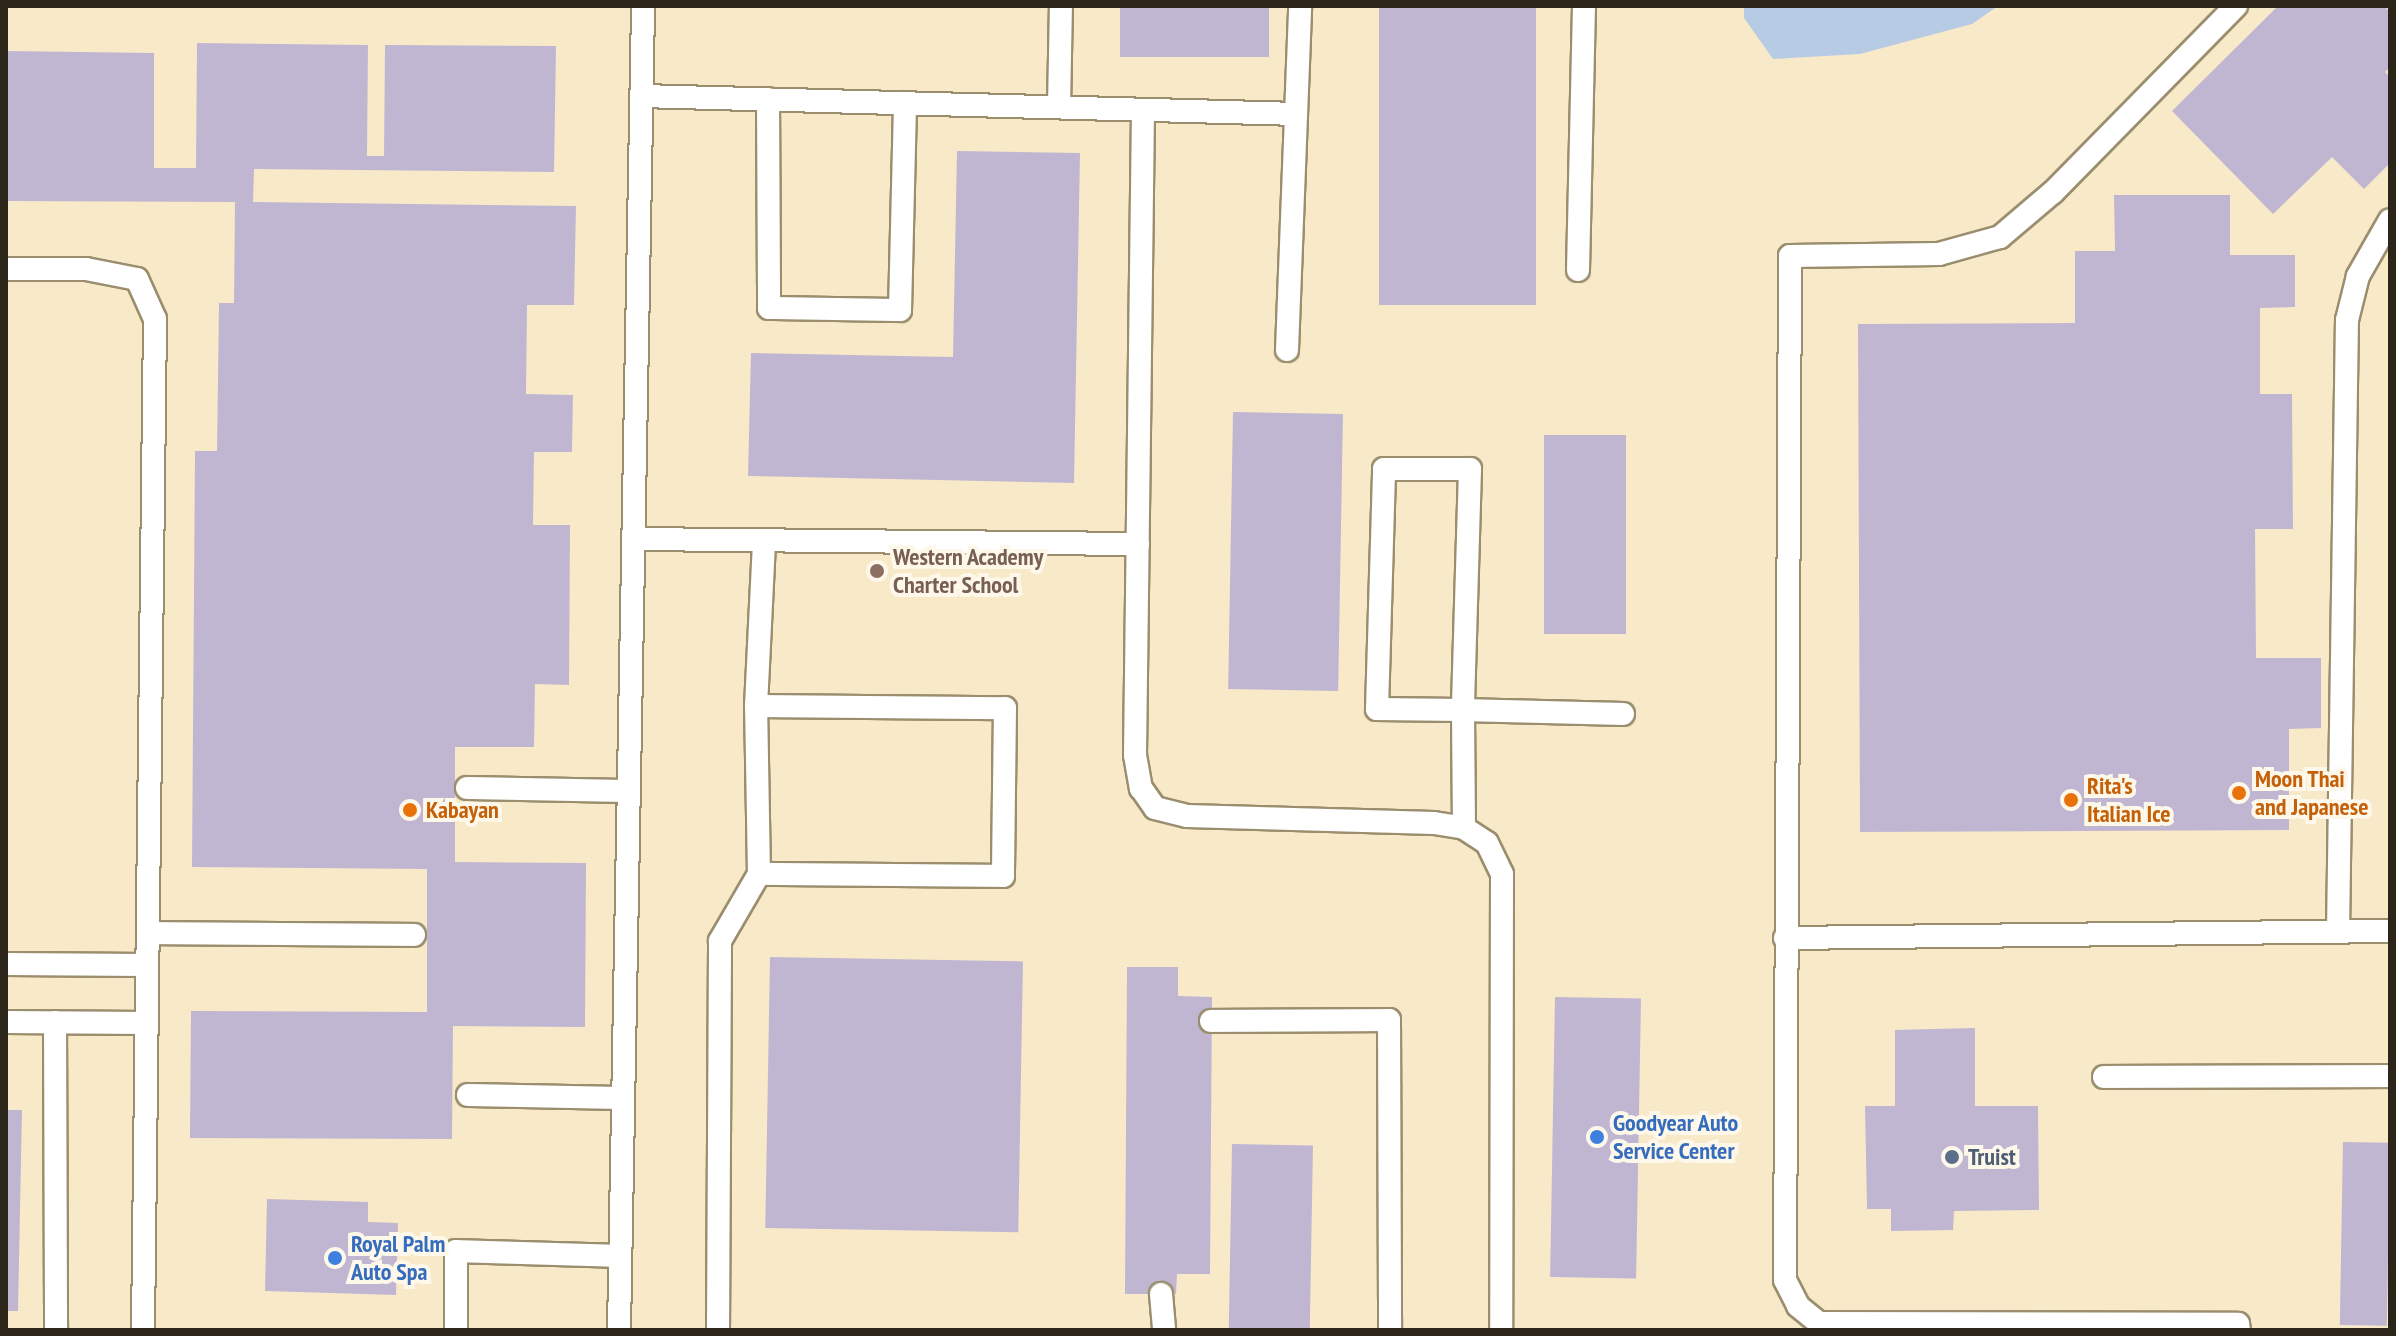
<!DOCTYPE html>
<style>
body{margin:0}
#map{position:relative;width:2396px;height:1336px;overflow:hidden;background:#f8eac8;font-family:"PT Sans Narrow",sans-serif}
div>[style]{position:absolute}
.water>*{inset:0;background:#b8cbe4}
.building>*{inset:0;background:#c0b6d2;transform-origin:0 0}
.roads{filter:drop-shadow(2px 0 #9a8e6e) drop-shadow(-2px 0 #9a8e6e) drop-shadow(0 2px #9a8e6e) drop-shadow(0 -2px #9a8e6e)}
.service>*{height:22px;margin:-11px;padding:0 11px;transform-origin:11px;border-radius:11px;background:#fff}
.dots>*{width:22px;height:22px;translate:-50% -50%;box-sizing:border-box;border:4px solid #fdf8ea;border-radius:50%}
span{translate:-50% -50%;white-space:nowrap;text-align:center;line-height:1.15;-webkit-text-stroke:8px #fdf8ea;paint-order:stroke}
.education-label{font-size:24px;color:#785e54;font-weight:700}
.left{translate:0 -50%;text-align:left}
.food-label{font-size:24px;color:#c56008;font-weight:700}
.shop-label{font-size:24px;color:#366cbe;font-weight:700}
.service-label{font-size:24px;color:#4e5e75;font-weight:700}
.frame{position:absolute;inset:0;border:8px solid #2c261a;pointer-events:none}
</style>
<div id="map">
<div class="water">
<div style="clip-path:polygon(1744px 6px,1998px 6px,1972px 24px,1860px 54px,1773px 59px,1744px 18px)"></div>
</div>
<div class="building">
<div style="left:1120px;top:6px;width:149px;height:51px"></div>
<div style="left:1379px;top:6px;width:157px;height:299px"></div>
<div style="clip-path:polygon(2278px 6px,2384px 6px,2390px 12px,2390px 67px,2385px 72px,2390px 77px,2390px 163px,2364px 189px,2332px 157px,2273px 214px,2172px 111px)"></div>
<div style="clip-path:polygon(197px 43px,368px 45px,367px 156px,384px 156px,385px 45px,556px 46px,554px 172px,254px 169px,253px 202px,576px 206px,574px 305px,527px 305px,526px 394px,573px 395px,572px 452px,534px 452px,533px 525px,570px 525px,569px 685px,535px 684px,534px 747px,455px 747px,455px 862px,586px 863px,585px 1027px,453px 1026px,452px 1139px,190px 1138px,191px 1011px,427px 1012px,427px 869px,192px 867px,195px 451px,217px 451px,219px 303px,234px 303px,235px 202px,6px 201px,6px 51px,154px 53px,154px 168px,196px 168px)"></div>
<div style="clip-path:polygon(957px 151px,1080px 153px,1074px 483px,748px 476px,751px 353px,953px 357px)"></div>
<div style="clip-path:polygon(2114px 195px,2230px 195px,2230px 255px,2295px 255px,2295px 307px,2260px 308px,2260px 394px,2292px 394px,2293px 529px,2255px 529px,2256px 658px,2321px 658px,2321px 728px,2289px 729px,2289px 830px,1860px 832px,1858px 324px,2075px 323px,2075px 251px,2115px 251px)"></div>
<div style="left:1233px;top:412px;width:110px;height:277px;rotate:1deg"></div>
<div style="left:1544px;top:435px;width:82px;height:199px"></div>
<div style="left:770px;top:957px;width:253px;height:271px;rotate:1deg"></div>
<div style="clip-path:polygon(1127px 967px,1178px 967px,1178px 996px,1212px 997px,1210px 1274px,1177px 1274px,1176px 1294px,1125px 1294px)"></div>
<div style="left:1555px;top:997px;width:86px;height:280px;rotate:1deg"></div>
<div style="clip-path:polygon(1975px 1028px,1975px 1106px,2038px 1106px,2039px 1210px,1954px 1211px,1953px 1230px,1891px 1231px,1891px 1209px,1867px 1209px,1865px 1106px,1895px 1106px,1895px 1030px)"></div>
<div style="clip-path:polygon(6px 1110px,22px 1110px,18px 1311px,6px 1311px)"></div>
<div style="left:2343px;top:1142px;width:47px;height:183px;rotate:1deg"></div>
<div style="left:1232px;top:1144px;width:81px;height:186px;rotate:1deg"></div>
<div style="clip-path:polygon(267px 1199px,368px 1202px,368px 1222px,398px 1223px,396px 1295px,265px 1291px)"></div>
</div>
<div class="roads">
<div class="service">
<div style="left:2236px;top:6px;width:261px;rotate:134.5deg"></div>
<div style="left:2053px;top:192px;width:70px;rotate:139.7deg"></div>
<div style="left:2000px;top:237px;width:63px;rotate:164.4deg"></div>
<div style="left:1939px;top:254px;width:149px;rotate:179.2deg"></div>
<div style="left:1790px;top:256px;width:1024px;rotate:90.28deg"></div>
<div style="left:1785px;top:1280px;width:29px;rotate:63deg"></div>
<div style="left:1798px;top:1306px;width:27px;rotate:39deg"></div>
<div style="left:1819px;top:1323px;width:419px;rotate:0.1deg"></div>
<div style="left:2238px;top:1324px;width:6px;rotate:81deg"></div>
<div style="left:641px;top:96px;width:655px;rotate:1.57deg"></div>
<div style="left:768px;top:99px;width:209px;rotate:89.7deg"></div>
<div style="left:769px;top:308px;width:131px;rotate:0.9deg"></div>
<div style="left:900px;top:310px;width:207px;rotate:-88.6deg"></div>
<div style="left:1059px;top:107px;width:101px;rotate:-88.9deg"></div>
<div style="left:1143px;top:110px;width:645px;rotate:90.71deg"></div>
<div style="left:1135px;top:755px;width:34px;rotate:80deg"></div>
<div style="left:1141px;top:788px;width:24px;rotate:55deg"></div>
<div style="left:1155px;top:808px;width:33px;rotate:14deg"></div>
<div style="left:1187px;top:816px;width:247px;rotate:1.6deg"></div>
<div style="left:1434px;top:823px;width:30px;rotate:9deg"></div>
<div style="left:1464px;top:828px;width:27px;rotate:33deg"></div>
<div style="left:1487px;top:843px;width:34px;rotate:64deg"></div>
<div style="left:1502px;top:874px;width:456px;rotate:90.1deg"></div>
<div style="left:6px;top:269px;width:80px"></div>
<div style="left:86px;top:269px;width:52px;rotate:11.1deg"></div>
<div style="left:137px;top:279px;width:44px;rotate:65.8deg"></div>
<div style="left:155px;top:319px;width:1011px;rotate:90.68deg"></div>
<div style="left:1578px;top:270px;width:264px;rotate:-88.7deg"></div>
<div style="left:1287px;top:350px;width:344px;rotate:-87.8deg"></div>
<div style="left:1384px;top:469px;width:86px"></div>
<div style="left:1470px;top:469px;width:241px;rotate:91.7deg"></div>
<div style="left:1463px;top:710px;width:86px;rotate:-179.3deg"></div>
<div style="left:1377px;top:709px;width:240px;rotate:-88.3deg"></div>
<div style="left:633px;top:539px;width:505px;rotate:0.57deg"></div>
<div style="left:756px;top:706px;width:249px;rotate:0.5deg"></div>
<div style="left:1005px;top:708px;width:168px;rotate:90.7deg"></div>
<div style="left:1003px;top:876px;width:244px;rotate:-179.5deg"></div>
<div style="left:759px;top:874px;width:168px;rotate:-91deg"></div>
<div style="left:756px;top:706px;width:165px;rotate:-87.2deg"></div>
<div style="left:467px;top:788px;width:161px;rotate:1.1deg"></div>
<div style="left:1464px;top:828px;width:118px;rotate:-90.5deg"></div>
<div style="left:1463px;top:710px;width:160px;rotate:1.4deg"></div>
<div style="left:2338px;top:932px;width:612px;rotate:-89.16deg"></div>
<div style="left:2347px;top:320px;width:45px;rotate:-76deg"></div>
<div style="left:2358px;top:276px;width:64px;rotate:-60.3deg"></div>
<div style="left:148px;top:933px;width:266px;rotate:0.4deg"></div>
<div style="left:1785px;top:938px;width:605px;rotate:-0.66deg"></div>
<div style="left:6px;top:964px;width:141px;rotate:0.4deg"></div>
<div style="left:1211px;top:1021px;width:178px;rotate:-0.3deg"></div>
<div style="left:1389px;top:1020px;width:310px;rotate:89.8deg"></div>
<div style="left:6px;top:1022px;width:141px;rotate:0.4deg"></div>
<div style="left:55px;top:1022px;width:308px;rotate:89.8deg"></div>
<div style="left:2104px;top:1077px;width:286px;rotate:-0.2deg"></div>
<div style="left:468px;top:1095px;width:155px;rotate:1.1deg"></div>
<div style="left:1161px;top:1294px;width:36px;rotate:85deg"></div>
<div style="left:456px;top:1330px;width:79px;rotate:-90deg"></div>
<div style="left:456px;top:1251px;width:164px;rotate:1.7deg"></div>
<div style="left:619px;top:1330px;width:1324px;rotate:-88.96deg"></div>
<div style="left:718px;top:1330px;width:389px;rotate:-89.7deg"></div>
<div style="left:720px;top:941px;width:78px;rotate:-59.8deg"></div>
</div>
</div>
<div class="dots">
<div style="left:877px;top:571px;background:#8d6e63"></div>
<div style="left:2239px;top:793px;background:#e8710a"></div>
<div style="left:2071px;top:800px;background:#e8710a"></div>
<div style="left:410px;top:810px;background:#e8710a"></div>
<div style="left:1597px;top:1137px;background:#3f7fe0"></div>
<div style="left:1952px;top:1157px;background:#5c6f8a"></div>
<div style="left:335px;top:1258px;background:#3f7fe0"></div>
</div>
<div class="education-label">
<span class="left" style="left:893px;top:571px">Western Academy<br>Charter School</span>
</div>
<div class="food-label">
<span class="left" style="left:2255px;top:793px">Moon Thai<br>and Japanese</span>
<span class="left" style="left:2087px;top:800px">Rita's<br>Italian Ice</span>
<span class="left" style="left:426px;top:810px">Kabayan</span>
</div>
<div class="shop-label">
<span class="left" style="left:1613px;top:1137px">Goodyear Auto<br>Service Center</span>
<span class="left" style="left:351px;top:1258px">Royal Palm<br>Auto Spa</span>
</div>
<div class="service-label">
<span class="left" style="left:1968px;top:1157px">Truist</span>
</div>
<div class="frame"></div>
</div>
